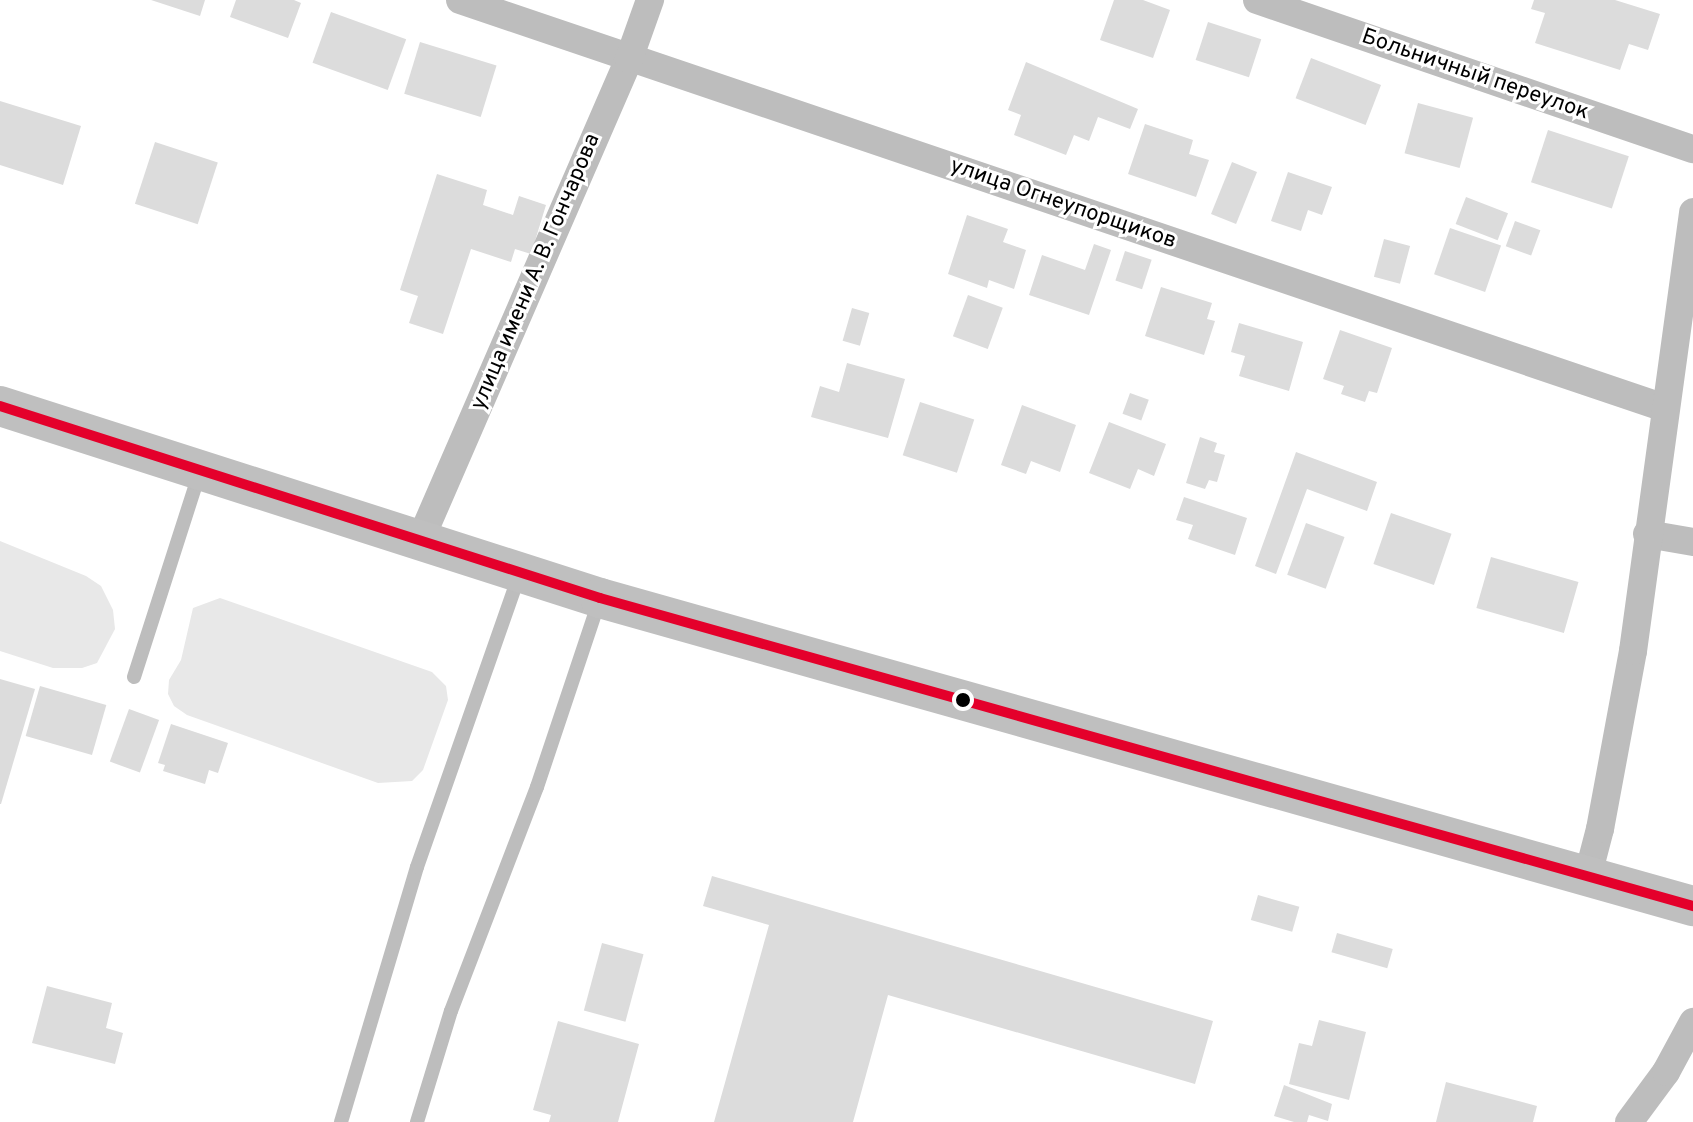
<!DOCTYPE html>
<meta charset="utf-8">
<style>
body{margin:0}
#map{position:relative;width:1693px;height:1122px;overflow:hidden;background:#fff;font-family:Overpass,sans-serif}
div>[style]{position:absolute}
.green>*{inset:0;background:#e8e8e8}
.building>*{inset:0;background:#dcdcdc;transform-origin:0 0}
.lane>*{height:14px;margin:-7px;padding:0 7px;transform-origin:7px;border-radius:7px;background:#bdbdbd}
.street>*{height:28px;margin:-14px;padding:0 14px;transform-origin:14px;border-radius:14px;background:#bdbdbd}
.secondary>*{height:40px;margin:-20px;padding:0 20px;transform-origin:20px;border-radius:20px;background:#bfbfbf}
.bus-1>*{height:10px;margin:-5px;padding:0 5px;transform-origin:5px;border-radius:5px;background:#e4002b}
.dots>*{width:22px;height:22px;translate:-50% -50%;box-sizing:border-box;border:4px solid #fff;border-radius:50%}
span{translate:-50% -50%;white-space:nowrap;text-align:center;line-height:1.15;-webkit-text-stroke:6px #fff;paint-order:stroke}
.street-label{font-size:22px;color:#000}
</style>
<div id="map">
<div class="green">
<div style="clip-path:polygon(0 541px,86px 576px,101px 586px,113px 610px,115px 629px,97px 663px,82px 668px,53px 668px,0 651px)"></div>
<div style="clip-path:polygon(220px 598px,432px 672px,446px 686px,448px 700px,423px 770px,412px 781px,378px 783px,187px 715px,174px 706px,168px 694px,169px 680px,181px 660px,193px 608px)"></div>
</div>
<div class="building">
<div style="clip-path:polygon(151px 0,205px 0,200px 16px)"></div>
<div style="clip-path:polygon(236px 0,294px 0,301px 3px,288px 38px,230px 17px)"></div>
<div style="clip-path:polygon(1114px 0,1143px 0,1170px 10px,1153px 58px,1100px 40px)"></div>
<div style="clip-path:polygon(1534px 0,1615px 0,1660px 14px,1648px 50px,1629px 44px,1620px 70px,1535px 43px,1545px 13px,1531px 9px)"></div>
<div style="left:331px;top:12px;width:80px;height:54px;rotate:20deg"></div>
<div style="left:1208px;top:22px;width:56px;height:40px;rotate:18deg"></div>
<div style="left:420px;top:42px;width:80px;height:54px;rotate:17deg"></div>
<div style="left:1311px;top:58px;width:75px;height:43px;rotate:21deg"></div>
<div style="clip-path:polygon(1026px 62px,1138px 109px,1130px 129px,1098px 117px,1089px 141px,1074px 135px,1066px 155px,1014px 135px,1021px 115px,1008px 110px)"></div>
<div style="clip-path:polygon(0 101px,81px 126px,63px 185px,0 165px)"></div>
<div style="left:1418px;top:103px;width:57px;height:52px;rotate:15deg"></div>
<div style="clip-path:polygon(1145px 124px,1193px 140px,1189px 154px,1209px 160px,1196px 197px,1128px 174px)"></div>
<div style="left:1548px;top:130px;width:85px;height:55px;rotate:18deg"></div>
<div style="left:155px;top:142px;width:66px;height:65px;rotate:18deg"></div>
<div style="left:1232px;top:162px;width:27px;height:56px;rotate:22deg"></div>
<div style="clip-path:polygon(1288px 172px,1332px 187px,1322px 215px,1308px 210px,1301px 231px,1271px 221px)"></div>
<div style="clip-path:polygon(437px 174px,487px 190px,483px 205px,513px 215px,519px 196px,546px 205px,531px 254px,515px 249px,511px 262px,471px 249px,443px 334px,409px 323px,418px 296px,400px 290px)"></div>
<div style="left:1466px;top:197px;width:45px;height:29px;rotate:21deg"></div>
<div style="clip-path:polygon(967px 215px,1008px 229px,1003px 242px,1026px 250px,1014px 289px,989px 280px,987px 288px,948px 274px)"></div>
<div style="left:1515px;top:221px;width:27px;height:27px;rotate:20deg"></div>
<div style="left:1450px;top:228px;width:54px;height:49px;rotate:19deg"></div>
<div style="left:1384px;top:239px;width:27px;height:39px;rotate:15deg"></div>
<div style="clip-path:polygon(1094px 244px,1111px 250px,1089px 315px,1029px 295px,1042px 255px,1085px 270px)"></div>
<div style="left:1125px;top:251px;width:28px;height:31px;rotate:18deg"></div>
<div style="clip-path:polygon(1161px 287px,1212px 303px,1207px 319px,1215px 321px,1204px 355px,1145px 336px)"></div>
<div style="left:968px;top:295px;width:37px;height:44px;rotate:20deg"></div>
<div style="left:852px;top:308px;width:18px;height:34px;rotate:16deg"></div>
<div style="clip-path:polygon(1239px 323px,1303px 342px,1289px 391px,1239px 376px,1245px 356px,1231px 352px)"></div>
<div style="clip-path:polygon(1340px 330px,1392px 348px,1377px 393px,1369px 391px,1365px 402px,1341px 394px,1344px 386px,1323px 379px)"></div>
<div style="clip-path:polygon(847px 363px,905px 379px,888px 438px,811px 417px,820px 386px,839px 392px)"></div>
<div style="left:1130px;top:393px;width:20px;height:22px;rotate:20deg"></div>
<div style="left:920px;top:402px;width:57px;height:56px;rotate:18deg"></div>
<div style="clip-path:polygon(1022px 405px,1076px 425px,1060px 472px,1031px 461px,1026px 474px,1001px 465px)"></div>
<div style="clip-path:polygon(1109px 422px,1166px 444px,1154px 476px,1138px 469px,1130px 489px,1089px 473px)"></div>
<div style="clip-path:polygon(1200px 437px,1217px 443px,1214px 452px,1225px 455px,1217px 482px,1209px 480px,1205px 489px,1186px 483px)"></div>
<div style="clip-path:polygon(1296px 452px,1377px 482px,1367px 511px,1307px 489px,1276px 574px,1255px 566px)"></div>
<div style="clip-path:polygon(1184px 497px,1247px 518px,1235px 555px,1188px 539px,1193px 525px,1176px 520px)"></div>
<div style="left:1391px;top:513px;width:64px;height:54px;rotate:19deg"></div>
<div style="left:1306px;top:523px;width:41px;height:55px;rotate:20deg"></div>
<div style="left:1491px;top:557px;width:91px;height:53px;rotate:16deg"></div>
<div style="clip-path:polygon(0 679px,35px 689px,1px 804px,0 804px)"></div>
<div style="left:40px;top:686px;width:69px;height:52px;rotate:16deg"></div>
<div style="left:129px;top:709px;width:32px;height:56px;rotate:20deg"></div>
<div style="clip-path:polygon(171px 724px,228px 743px,218px 773px,209px 770px,205px 784px,163px 771px,165px 765px,158px 763px)"></div>
<div style="clip-path:polygon(712px 876px,1213px 1021px,1195px 1084px,888px 995px,853px 1122px,714px 1122px,769px 925px,703px 906px)"></div>
<div style="left:1258px;top:895px;width:43px;height:26px;rotate:16deg"></div>
<div style="left:1337px;top:933px;width:58px;height:20px;rotate:16deg"></div>
<div style="left:602px;top:943px;width:43px;height:70px;rotate:15deg"></div>
<div style="clip-path:polygon(47px 986px,112px 1003px,106px 1028px,123px 1033px,115px 1064px,32px 1043px)"></div>
<div style="clip-path:polygon(1319px 1020px,1366px 1032px,1349px 1100px,1289px 1084px,1299px 1043px,1312px 1046px)"></div>
<div style="clip-path:polygon(558px 1021px,639px 1044px,618px 1122px,549px 1122px,551px 1115px,533px 1110px)"></div>
<div style="clip-path:polygon(1446px 1082px,1537px 1106px,1533px 1122px,1436px 1122px)"></div>
<div style="clip-path:polygon(1284px 1085px,1332px 1104px,1328px 1121px,1309px 1115px,1307px 1122px,1294px 1122px,1274px 1116px)"></div>
</div>
<div class="lane">
<div style="left:134px;top:677px;width:216px;rotate:-72.2deg"></div>
<div style="left:341px;top:1122px;width:266px;rotate:-73.4deg"></div>
<div style="left:417px;top:867px;width:312px;rotate:-70.7deg"></div>
<div style="left:417px;top:1122px;width:116px;rotate:-73deg"></div>
<div style="left:451px;top:1011px;width:240px;rotate:-69deg"></div>
<div style="left:537px;top:787px;width:195px;rotate:-71.5deg"></div>
</div>
<div class="street">
<div style="left:460px;top:0;width:1272px;rotate:18.71deg"></div>
<div style="left:1257px;top:0;width:461px;rotate:18.9deg"></div>
<div style="left:1647px;top:534px;width:47px;rotate:9.9deg"></div>
<div style="left:419px;top:543px;width:528px;rotate:-66.54deg"></div>
<div style="left:629px;top:59px;width:63px;rotate:-70.4deg"></div>
<div style="left:1588px;top:875px;width:48px;rotate:-75.4deg"></div>
<div style="left:1600px;top:829px;width:181px;rotate:-79.5deg"></div>
<div style="left:1633px;top:651px;width:443px;rotate:-82.2deg"></div>
<div style="left:1629px;top:1122px;width:62px;rotate:-53.5deg"></div>
<div style="left:1666px;top:1072px;width:57px;rotate:-61.6deg"></div>
</div>
<div class="secondary">
<div style="left:0;top:406px;width:630px;rotate:17.74deg"></div>
<div style="left:600px;top:598px;width:1136px;rotate:15.74deg"></div>
</div>
<div class="bus-1">
<div style="left:0;top:406px;width:630px;rotate:17.74deg"></div>
<div style="left:600px;top:598px;width:1136px;rotate:15.74deg"></div>
</div>
<div class="dots">
<div style="left:963px;top:700px;background:#000"></div>
</div>
<div class="street-label">
<span style="left:1475px;top:75px;rotate:19deg">Больничный переулок</span>
<span style="left:1063px;top:204px;rotate:19deg">улица Огнеупорщиков</span>
<span style="left:536px;top:272px;rotate:-67deg">улица имени А. В. Гончарова</span>
</div>
</div>
